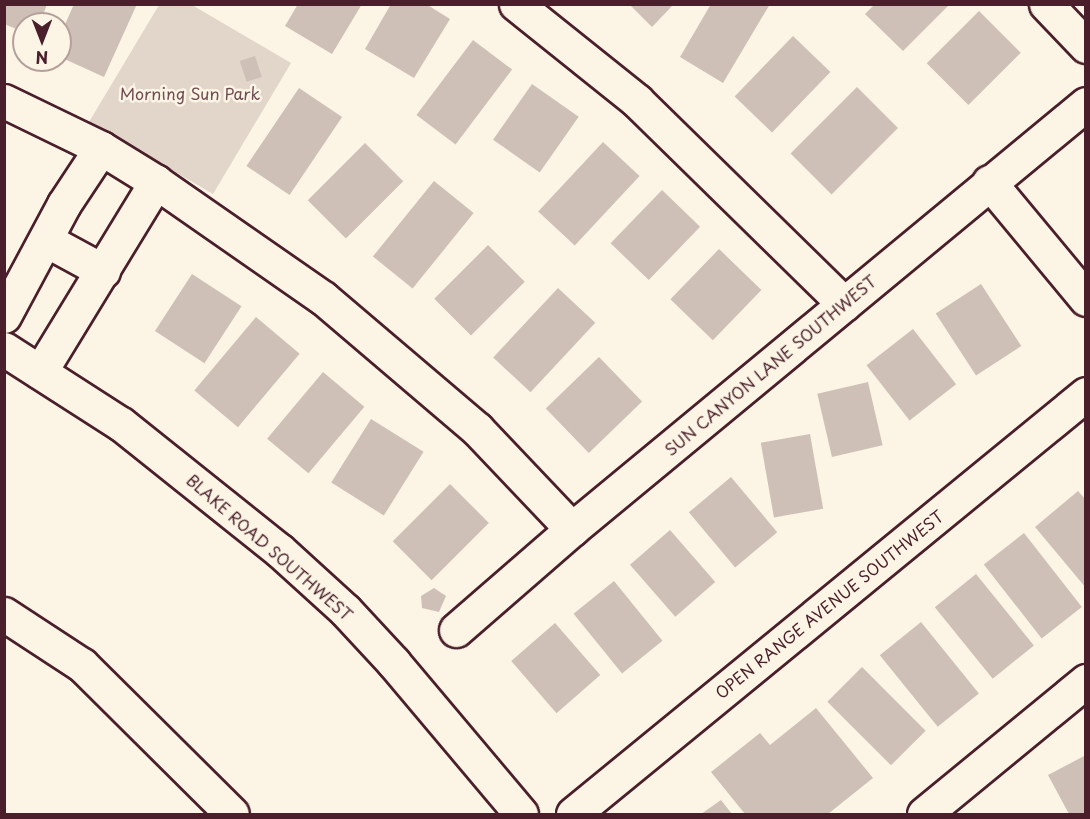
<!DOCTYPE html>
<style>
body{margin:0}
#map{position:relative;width:1090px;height:819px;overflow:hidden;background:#fcf5e5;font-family:"Playpen Sans",sans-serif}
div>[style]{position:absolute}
.green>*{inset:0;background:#e2d5ca}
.building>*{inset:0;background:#cfc0b7;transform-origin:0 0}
.roads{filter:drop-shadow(2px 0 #4a1f2b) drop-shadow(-2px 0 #4a1f2b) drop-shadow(0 2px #4a1f2b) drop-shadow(0 -2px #4a1f2b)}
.minor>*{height:33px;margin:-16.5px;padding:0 16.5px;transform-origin:16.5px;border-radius:16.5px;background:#fcf5e5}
span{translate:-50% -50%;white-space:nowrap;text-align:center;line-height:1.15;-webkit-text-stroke:5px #fcf5e5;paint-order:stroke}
.park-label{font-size:16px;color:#704c53}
.street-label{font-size:16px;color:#4a1f2b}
.frame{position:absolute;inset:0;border:6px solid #4a1f2b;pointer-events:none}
.north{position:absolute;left:12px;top:12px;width:60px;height:60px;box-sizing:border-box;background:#fcf5e5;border:2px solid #b59f9b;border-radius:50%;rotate:180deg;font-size:16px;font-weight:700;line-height:24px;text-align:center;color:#4a1f2b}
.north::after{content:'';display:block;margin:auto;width:21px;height:27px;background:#4a1f2b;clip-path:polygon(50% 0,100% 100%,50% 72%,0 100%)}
</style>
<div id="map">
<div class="green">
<div style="clip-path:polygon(159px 5px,192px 5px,291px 63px,213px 194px,89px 122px)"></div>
</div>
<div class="building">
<div style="clip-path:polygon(4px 4px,47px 4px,40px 24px,24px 24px,24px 32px,4px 24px)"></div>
<div style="clip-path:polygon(74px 4px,137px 4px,104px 77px,60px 57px,60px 36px)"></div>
<div style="clip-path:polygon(298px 4px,362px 4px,332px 54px,285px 26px)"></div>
<div style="clip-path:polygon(391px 4px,426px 4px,450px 19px,414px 78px,365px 49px)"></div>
<div style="clip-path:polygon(629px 4px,674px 4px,652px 27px)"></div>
<div style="clip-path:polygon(711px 4px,770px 4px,723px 83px,680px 57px)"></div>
<div style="clip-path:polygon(875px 4px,950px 4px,903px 51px,865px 14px)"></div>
<div style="left:979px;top:11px;width:59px;height:74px;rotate:45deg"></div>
<div style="left:793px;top:36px;width:52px;height:84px;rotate:44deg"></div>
<div style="left:473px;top:40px;width:49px;height:94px;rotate:37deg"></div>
<div style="left:255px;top:56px;width:22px;height:16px;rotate:72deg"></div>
<div style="left:532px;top:84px;width:57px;height:68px;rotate:35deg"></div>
<div style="left:857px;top:87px;width:58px;height:94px;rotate:45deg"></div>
<div style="left:299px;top:88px;width:52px;height:94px;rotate:34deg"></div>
<div style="left:603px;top:142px;width:50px;height:95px;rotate:43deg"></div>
<div style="left:365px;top:143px;width:54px;height:81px;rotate:45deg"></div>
<div style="left:434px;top:181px;width:51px;height:97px;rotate:39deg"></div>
<div style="left:662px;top:190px;width:53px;height:74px;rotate:44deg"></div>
<div style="left:488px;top:245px;width:52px;height:76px;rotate:45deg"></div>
<div style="left:719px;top:249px;width:59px;height:70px;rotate:44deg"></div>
<div style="left:192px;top:274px;width:59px;height:68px;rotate:33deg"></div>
<div style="left:981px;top:284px;width:74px;height:54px;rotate:57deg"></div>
<div style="left:558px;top:288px;width:51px;height:95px;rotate:43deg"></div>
<div style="left:256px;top:317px;width:57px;height:96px;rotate:40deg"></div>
<div style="left:913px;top:329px;width:70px;height:59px;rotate:52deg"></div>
<div style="left:599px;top:357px;width:62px;height:74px;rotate:46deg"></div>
<div style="left:323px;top:372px;width:54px;height:87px;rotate:40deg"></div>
<div style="left:868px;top:382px;width:65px;height:52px;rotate:77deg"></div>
<div style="left:371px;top:419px;width:62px;height:75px;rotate:32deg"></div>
<div style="left:810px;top:434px;width:76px;height:50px;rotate:80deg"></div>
<div style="left:731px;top:477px;width:72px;height:55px;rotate:50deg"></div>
<div style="left:450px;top:484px;width:55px;height:81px;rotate:45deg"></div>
<div style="clip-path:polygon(1078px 491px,1086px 500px,1086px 588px,1035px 527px)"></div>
<div style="left:670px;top:530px;width:69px;height:53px;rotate:49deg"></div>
<div style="left:1024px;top:533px;width:94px;height:51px;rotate:52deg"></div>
<div style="left:976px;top:574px;width:92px;height:53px;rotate:51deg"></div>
<div style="left:614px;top:581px;width:77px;height:52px;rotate:51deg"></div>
<div style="clip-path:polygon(434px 588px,446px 596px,439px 612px,422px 608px,421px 596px)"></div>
<div style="left:921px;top:622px;width:92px;height:53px;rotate:51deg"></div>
<div style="left:555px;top:623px;width:69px;height:58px;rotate:49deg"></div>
<div style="left:862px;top:667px;width:90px;height:49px;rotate:45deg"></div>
<div style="clip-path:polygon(816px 708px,873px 778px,828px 814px,745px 814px,711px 772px,760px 733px,770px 745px)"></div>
<div style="clip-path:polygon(1086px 755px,1086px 814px,1069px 814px,1048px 775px)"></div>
<div style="clip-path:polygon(721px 800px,732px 814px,701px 814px)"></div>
</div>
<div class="roads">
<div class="minor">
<div style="left:516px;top:4px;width:155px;rotate:38.7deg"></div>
<div style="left:637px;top:101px;width:290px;rotate:44.4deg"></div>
<div style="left:1046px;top:4px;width:58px;rotate:46.4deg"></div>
<div style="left:4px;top:101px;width:108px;rotate:25.9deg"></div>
<div style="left:101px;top:148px;width:65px;rotate:31.7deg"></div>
<div style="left:156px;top:182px;width:203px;rotate:34.8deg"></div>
<div style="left:323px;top:298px;width:202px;rotate:40.4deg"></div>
<div style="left:477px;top:429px;width:138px;rotate:46.5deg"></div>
<div style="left:989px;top:182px;width:152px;rotate:50.3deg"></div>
<div style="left:46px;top:240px;width:65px;rotate:28.5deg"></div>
<div style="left:4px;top:316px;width:127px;rotate:-61.8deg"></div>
<div style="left:64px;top:204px;width:67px;rotate:-56.5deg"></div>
<div style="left:4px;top:349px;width:139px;rotate:32.7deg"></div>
<div style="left:121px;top:424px;width:202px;rotate:38.6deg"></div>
<div style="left:279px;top:550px;width:89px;rotate:42.3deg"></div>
<div style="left:345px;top:610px;width:72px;rotate:47.2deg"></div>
<div style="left:394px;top:663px;width:197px;rotate:49.9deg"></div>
<div style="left:40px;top:372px;width:223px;rotate:-58.6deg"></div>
<div style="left:4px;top:614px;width:93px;rotate:33.2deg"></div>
<div style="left:82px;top:665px;width:211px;rotate:44.8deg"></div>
<div style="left:456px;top:630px;width:154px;rotate:-41deg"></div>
<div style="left:572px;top:529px;width:667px;rotate:-39.59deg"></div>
<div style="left:573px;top:814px;width:663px;rotate:-39.31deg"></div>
<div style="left:924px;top:814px;width:210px;rotate:-39.4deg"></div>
</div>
</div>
<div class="park-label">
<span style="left:190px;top:93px">Morning Sun Park</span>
</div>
<div class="street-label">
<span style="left:770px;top:365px;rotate:-40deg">SUN CANYON LANE SOUTHWEST</span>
<span style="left:270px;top:547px;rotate:41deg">BLAKE ROAD SOUTHWEST</span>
<span style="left:829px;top:604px;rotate:-39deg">OPEN RANGE AVENUE SOUTHWEST</span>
</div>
<div class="frame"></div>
<div class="north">N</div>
</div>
